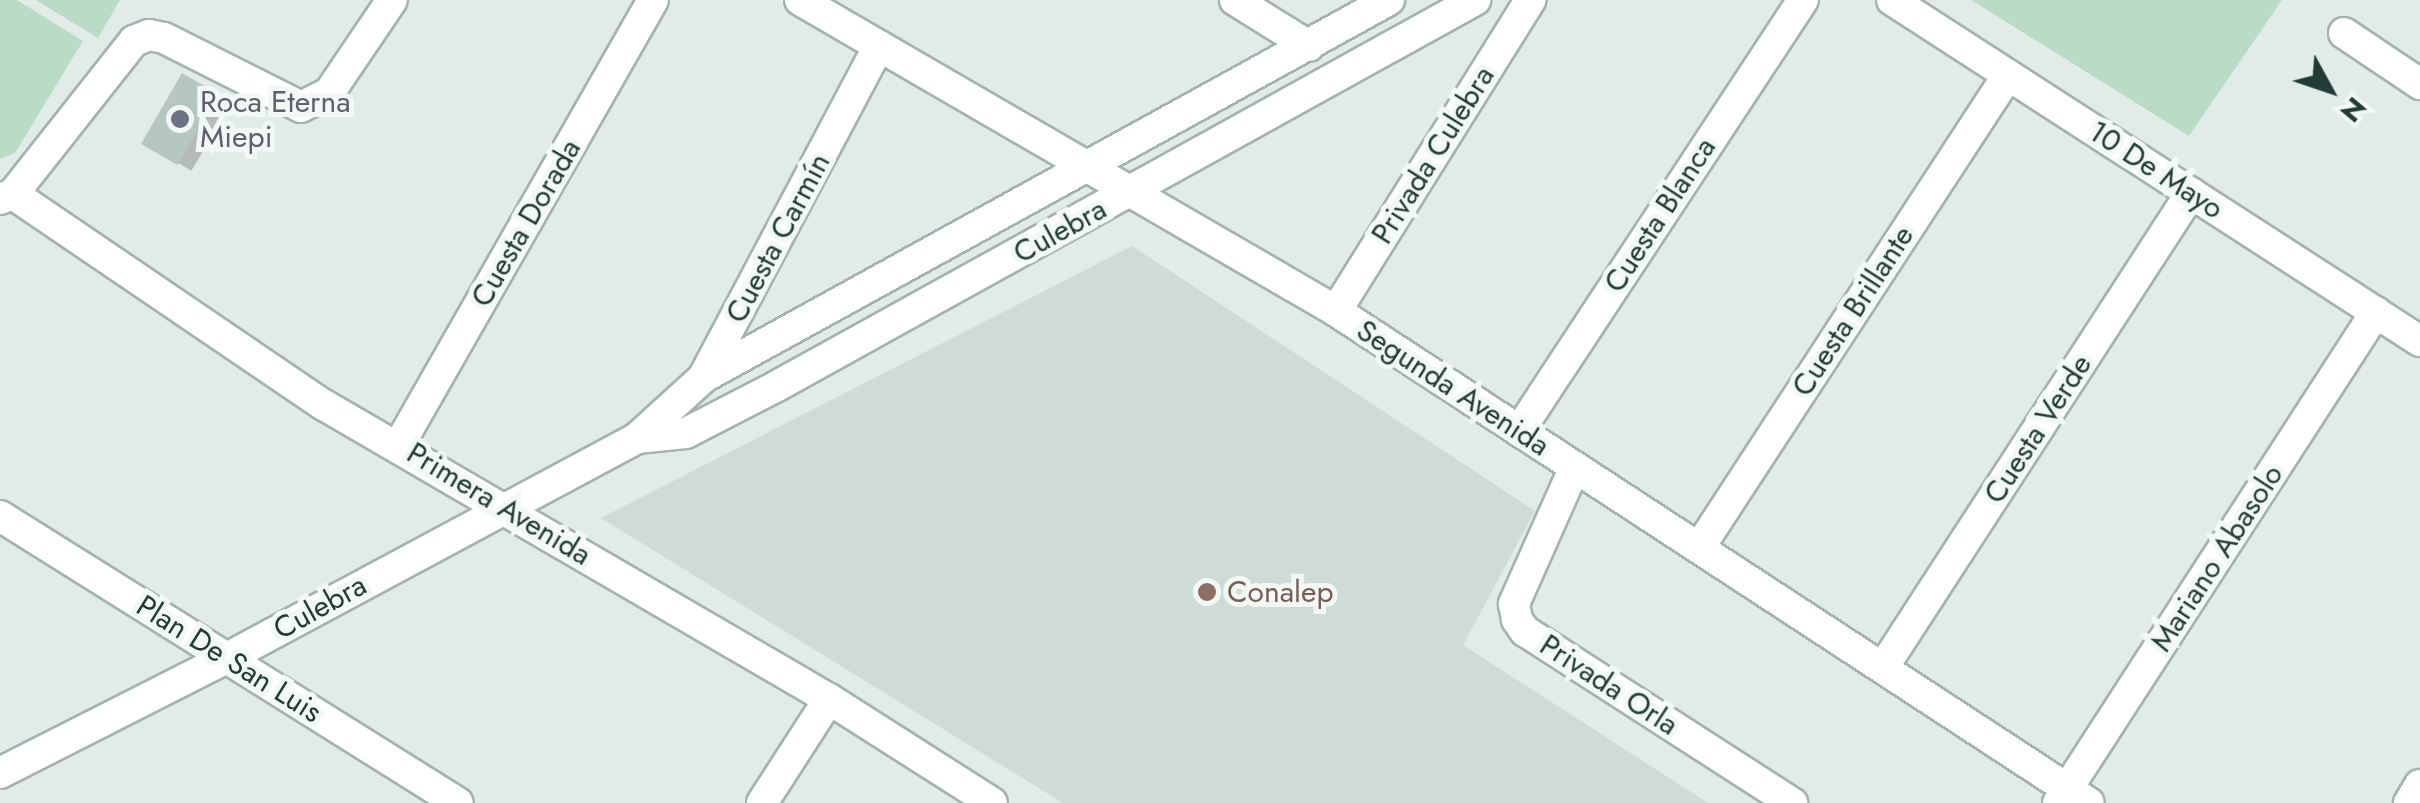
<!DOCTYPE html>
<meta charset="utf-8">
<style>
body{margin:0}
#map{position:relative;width:2420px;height:803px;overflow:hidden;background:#e1ebe8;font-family:Jost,sans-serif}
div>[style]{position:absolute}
.built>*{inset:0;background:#cfdbd7}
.green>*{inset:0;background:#badcc7}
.shadow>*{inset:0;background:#0003;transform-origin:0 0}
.building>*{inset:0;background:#b6c6c1;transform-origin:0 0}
.roads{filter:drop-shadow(2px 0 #a4b3af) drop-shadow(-2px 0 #a4b3af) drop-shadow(0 2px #a4b3af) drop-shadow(0 -2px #a4b3af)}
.minor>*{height:30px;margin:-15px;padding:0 15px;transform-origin:15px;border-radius:15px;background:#fff}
.dots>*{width:28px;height:28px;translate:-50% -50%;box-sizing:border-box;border:5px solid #f1f8f5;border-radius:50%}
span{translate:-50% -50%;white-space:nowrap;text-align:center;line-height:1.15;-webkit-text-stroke:10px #f1f8f5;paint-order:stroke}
.worship-label{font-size:30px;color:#5b616d}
.left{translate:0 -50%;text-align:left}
.street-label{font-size:30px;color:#223b37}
.education-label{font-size:30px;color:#785e54}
.north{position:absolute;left:2280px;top:40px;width:100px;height:100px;-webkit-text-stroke:8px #f1f8f5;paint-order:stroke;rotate:130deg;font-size:28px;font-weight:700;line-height:40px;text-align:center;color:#223b37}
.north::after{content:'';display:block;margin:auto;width:35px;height:45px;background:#223b37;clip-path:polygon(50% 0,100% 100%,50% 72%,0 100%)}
</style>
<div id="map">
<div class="built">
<div style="clip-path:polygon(1132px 246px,1535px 511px,1463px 645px,1708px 803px,1063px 803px,601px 518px)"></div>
</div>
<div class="green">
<div style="clip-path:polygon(0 0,17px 0,83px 41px,15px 153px,0 159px)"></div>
<div style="clip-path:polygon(36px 0,120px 0,98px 38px)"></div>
<div style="clip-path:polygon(1971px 0,2282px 0,2189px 136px)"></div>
</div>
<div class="shadow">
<div style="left:183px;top:76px;width:56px;height:77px;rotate:31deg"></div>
</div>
<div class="building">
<div style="left:182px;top:73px;width:42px;height:82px;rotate:30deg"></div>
</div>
<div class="roads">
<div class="minor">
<div style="left:800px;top:0;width:620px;rotate:30.12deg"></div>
<div style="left:1336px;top:311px;width:899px;rotate:33.16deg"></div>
<div style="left:1235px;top:0;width:87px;rotate:31.9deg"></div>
<div style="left:1892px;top:0;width:629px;rotate:32.86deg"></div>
<div style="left:2344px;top:33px;width:92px;rotate:33.9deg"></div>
<div style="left:13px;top:194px;width:376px;rotate:34.2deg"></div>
<div style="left:324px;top:405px;width:584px;rotate:30.21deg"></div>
<div style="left:829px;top:699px;width:193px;rotate:32.5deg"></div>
<div style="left:0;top:199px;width:14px;rotate:-21deg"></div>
<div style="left:13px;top:194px;width:195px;rotate:-51.7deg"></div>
<div style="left:134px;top:41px;width:16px;rotate:-22deg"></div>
<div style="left:149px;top:35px;width:15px;rotate:11deg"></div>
<div style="left:164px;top:38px;width:153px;rotate:26.7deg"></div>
<div style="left:301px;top:107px;width:31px;rotate:-27deg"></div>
<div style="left:329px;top:93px;width:112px;rotate:-55.9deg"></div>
<div style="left:1336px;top:311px;width:367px;rotate:-58deg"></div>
<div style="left:703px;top:378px;width:376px;rotate:-62.1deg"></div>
<div style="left:1519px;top:431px;width:516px;rotate:-56.62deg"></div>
<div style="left:637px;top:438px;width:49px;rotate:-5.8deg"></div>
<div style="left:686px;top:433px;width:102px;rotate:-27.3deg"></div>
<div style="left:777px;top:386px;width:798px;rotate:-28.94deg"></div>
<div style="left:399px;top:445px;width:512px;rotate:-60.28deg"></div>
<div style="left:1574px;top:469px;width:148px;rotate:114deg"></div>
<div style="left:1514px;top:604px;width:16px;rotate:79deg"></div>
<div style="left:1517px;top:620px;width:14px;rotate:54deg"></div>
<div style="left:1525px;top:631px;width:318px;rotate:32.8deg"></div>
<div style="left:0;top:516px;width:540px;rotate:32.07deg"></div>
<div style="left:1699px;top:548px;width:565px;rotate:-56.84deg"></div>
<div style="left:1884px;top:666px;width:564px;rotate:-57.01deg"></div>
<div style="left:0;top:773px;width:254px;rotate:-26.9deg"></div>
<div style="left:227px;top:658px;width:465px;rotate:-28.2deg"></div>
<div style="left:637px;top:438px;width:91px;rotate:-42.3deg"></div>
<div style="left:704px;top:377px;width:782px;rotate:-28.83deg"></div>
<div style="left:762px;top:803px;width:124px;rotate:-57.2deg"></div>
<div style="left:2058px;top:803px;width:585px;rotate:-57.07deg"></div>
<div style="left:2409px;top:803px;width:21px;rotate:-59deg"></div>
</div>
</div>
<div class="dots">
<div style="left:180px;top:119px;background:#6b7280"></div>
<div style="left:1207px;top:592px;background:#8d6e63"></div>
</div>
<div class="worship-label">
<span class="left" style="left:200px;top:119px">Roca Eterna<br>Miepi</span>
</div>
<div class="street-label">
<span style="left:1433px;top:155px;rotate:-58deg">Privada Culebra</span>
<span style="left:2156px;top:170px;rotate:33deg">10 De Mayo</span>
<span style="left:1660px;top:215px;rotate:-57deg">Cuesta Blanca</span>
<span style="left:526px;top:223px;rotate:-60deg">Cuesta Dorada</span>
<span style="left:1060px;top:231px;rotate:-29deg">Culebra</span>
<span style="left:778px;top:238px;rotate:-62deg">Cuesta Carmín</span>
<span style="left:1853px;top:311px;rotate:-57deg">Cuesta Brillante</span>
<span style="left:1453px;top:388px;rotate:33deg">Segunda Avenida</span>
<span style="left:2038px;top:429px;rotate:-57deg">Cuesta Verde</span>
<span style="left:499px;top:504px;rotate:31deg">Primera Avenida</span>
<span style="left:2217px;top:558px;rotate:-57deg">Mariano Abasolo</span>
<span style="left:320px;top:607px;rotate:-29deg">Culebra</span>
<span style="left:229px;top:659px;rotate:32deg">Plan De San Luis</span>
<span style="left:1609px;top:685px;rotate:33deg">Privada Orla</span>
</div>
<div class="education-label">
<span class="left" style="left:1227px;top:592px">Conalep</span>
</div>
<div class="north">N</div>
</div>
